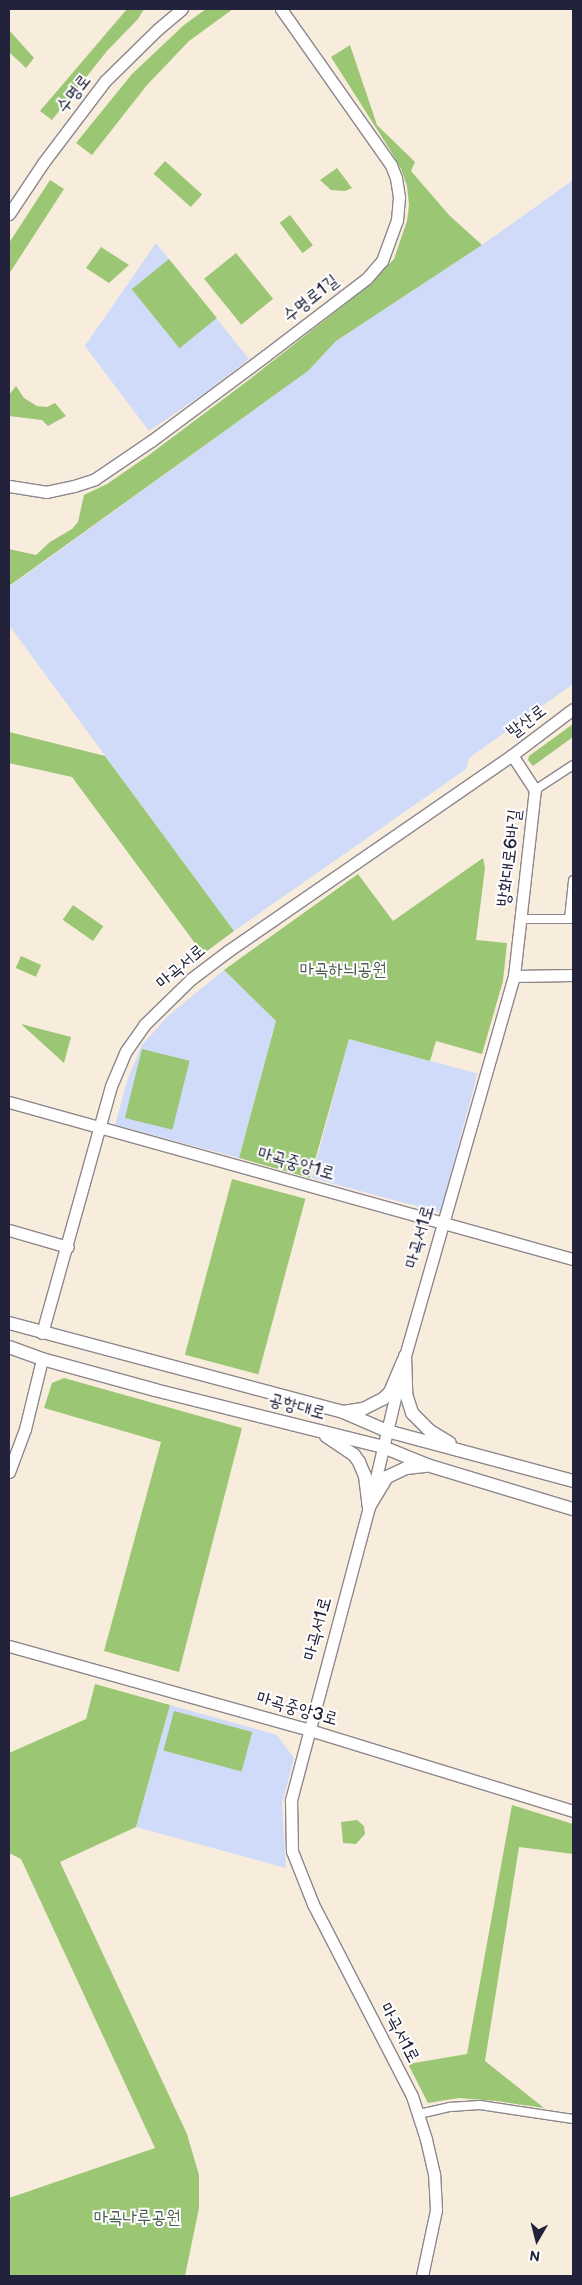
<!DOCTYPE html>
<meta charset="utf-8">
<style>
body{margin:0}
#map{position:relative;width:582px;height:2285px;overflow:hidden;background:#f8ecdc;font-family:"Balsamiq Sans","Poor Story",sans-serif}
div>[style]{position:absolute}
.built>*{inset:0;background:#d0daf9;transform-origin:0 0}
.green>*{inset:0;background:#9bc774;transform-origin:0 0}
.roads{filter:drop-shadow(1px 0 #8d878c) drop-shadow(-1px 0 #8d878c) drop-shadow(0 1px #8d878c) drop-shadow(0 -1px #8d878c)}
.street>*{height:8px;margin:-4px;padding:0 4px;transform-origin:4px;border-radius:4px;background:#fff}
.secondary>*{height:11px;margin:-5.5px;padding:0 5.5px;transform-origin:5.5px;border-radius:5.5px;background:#fff}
.primary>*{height:12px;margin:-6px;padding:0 6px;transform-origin:6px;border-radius:6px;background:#fff}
span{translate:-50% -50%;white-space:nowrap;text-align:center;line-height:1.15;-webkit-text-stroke:4px #fff;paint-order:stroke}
.street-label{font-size:18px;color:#22223b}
.park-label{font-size:18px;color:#4c5c4f}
.frame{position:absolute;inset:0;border:10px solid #22223b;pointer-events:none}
.north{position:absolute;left:512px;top:2215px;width:50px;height:50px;-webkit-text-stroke:4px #fff;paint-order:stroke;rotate:188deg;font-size:14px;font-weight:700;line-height:20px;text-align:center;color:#22223b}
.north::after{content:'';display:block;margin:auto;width:18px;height:22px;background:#22223b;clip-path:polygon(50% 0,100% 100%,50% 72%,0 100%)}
</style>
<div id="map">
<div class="built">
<div style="clip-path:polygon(573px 180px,573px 684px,469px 758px,466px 769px,234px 931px,9px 625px,9px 587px,308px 371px,336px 341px,482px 245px)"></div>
<div style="clip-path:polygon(156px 243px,249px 359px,206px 392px,149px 431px,85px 346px)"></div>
<div style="clip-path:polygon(224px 970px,276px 1021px,239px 1158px,115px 1125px,128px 1078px,142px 1045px,168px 1016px)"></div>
<div style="left:349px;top:1039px;width:133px;height:144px;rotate:15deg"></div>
<div style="clip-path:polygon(170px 1705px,277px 1735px,294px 1758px,282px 1804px,286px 1868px,136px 1827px)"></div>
</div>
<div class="green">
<div style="clip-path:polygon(127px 9px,144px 9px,138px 19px,107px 51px,52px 120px,40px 111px)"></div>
<div style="clip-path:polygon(206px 9px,233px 9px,189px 41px,147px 85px,92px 155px,76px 143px,132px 74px,184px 25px)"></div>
<div style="clip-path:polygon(9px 30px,34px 58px,26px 68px,9px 52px)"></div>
<div style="clip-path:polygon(350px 45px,377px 125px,415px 162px,411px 171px,449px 215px,482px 245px,336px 341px,308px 371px,9px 586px,9px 549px,36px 555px,50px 542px,72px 529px,78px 522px,84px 495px,107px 484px,149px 455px,250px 379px,367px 287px,394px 259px,407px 221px,409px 205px,407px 186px,401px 169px,392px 153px,331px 57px)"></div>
<div style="left:165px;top:161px;width:50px;height:17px;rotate:42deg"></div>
<div style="clip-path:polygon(337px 168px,352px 188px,345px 191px,331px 190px,320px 180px)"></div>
<div style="clip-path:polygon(50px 180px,64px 189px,9px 274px,9px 243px)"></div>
<div style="left:290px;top:215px;width:38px;height:13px;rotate:53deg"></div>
<div style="clip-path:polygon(101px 247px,129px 265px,109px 283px,86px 268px)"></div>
<div style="left:236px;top:253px;width:59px;height:41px;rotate:51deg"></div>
<div style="left:169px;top:259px;width:76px;height:48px;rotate:51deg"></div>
<div style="clip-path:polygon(16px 386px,24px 398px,37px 406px,47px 407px,55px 403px,66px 416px,48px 426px,42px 420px,9px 416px,9px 395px)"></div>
<div style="clip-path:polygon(573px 724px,573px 737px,533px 766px,528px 760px,529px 756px)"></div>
<div style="clip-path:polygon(9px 732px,105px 756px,234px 931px,203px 954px,72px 777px,9px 763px)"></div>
<div style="clip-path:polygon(483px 858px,485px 868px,476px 940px,507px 943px,503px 981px,482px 1054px,436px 1041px,430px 1061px,349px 1039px,310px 1178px,239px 1158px,276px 1021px,224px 970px,358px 874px,393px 921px)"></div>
<div style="left:73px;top:905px;width:37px;height:18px;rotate:35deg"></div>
<div style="left:21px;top:956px;width:22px;height:13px;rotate:24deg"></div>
<div style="clip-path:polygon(21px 1024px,71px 1037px,64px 1063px)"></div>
<div style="left:142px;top:1049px;width:49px;height:71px;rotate:14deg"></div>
<div style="left:232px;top:1179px;width:76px;height:182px;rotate:15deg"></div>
<div style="clip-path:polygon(64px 1378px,242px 1428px,179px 1672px,104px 1651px,161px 1442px,44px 1408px,52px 1383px)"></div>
<div style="clip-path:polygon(95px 1684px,170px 1705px,136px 1827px,60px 1862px,187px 2134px,199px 2175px,199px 2208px,185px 2276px,9px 2276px,9px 2198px,155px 2148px,21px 1859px,9px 1853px,9px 1753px,86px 1719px)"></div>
<div style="left:174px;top:1711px;width:81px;height:41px;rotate:15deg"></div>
<div style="clip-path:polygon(512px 1805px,573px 1824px,573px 1854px,519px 1847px,485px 2061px,544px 2108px,497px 2101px,459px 2098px,428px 2103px,408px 2064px,467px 2054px)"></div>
<div style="clip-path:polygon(357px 1820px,364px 1826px,365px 1834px,356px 1844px,343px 1843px,341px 1822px)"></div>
</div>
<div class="roads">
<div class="street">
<div style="left:535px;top:790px;width:45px;rotate:-33.3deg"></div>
<div style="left:520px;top:919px;width:53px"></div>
<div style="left:569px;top:919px;width:39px;rotate:-84deg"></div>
<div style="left:419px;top:2114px;width:32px;rotate:-13deg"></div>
<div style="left:450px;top:2107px;width:30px;rotate:-4deg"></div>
<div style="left:480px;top:2105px;width:94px;rotate:8.6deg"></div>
</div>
<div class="secondary">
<div style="left:9px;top:214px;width:61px;rotate:-56.3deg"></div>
<div style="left:43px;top:163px;width:103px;rotate:-52.9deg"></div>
<div style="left:105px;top:81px;width:74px;rotate:-44.5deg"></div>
<div style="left:158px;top:29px;width:31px;rotate:-40deg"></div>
<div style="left:9px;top:486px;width:37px;rotate:9deg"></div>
<div style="left:46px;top:492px;width:29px;rotate:-12deg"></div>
<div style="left:74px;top:486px;width:22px;rotate:-18deg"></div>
<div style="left:95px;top:479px;width:68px;rotate:-34.2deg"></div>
<div style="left:151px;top:441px;width:142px;rotate:-36.7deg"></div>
<div style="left:265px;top:356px;width:128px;rotate:-37.4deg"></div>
<div style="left:367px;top:278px;width:23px;rotate:-49deg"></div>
<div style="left:382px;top:261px;width:44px;rotate:-69.9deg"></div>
<div style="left:397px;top:220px;width:23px;rotate:-85deg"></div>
<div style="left:399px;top:197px;width:19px;rotate:-99deg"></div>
<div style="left:396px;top:178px;width:14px;rotate:-111deg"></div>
<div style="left:391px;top:165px;width:191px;rotate:-125.2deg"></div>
<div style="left:514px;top:976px;width:59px;rotate:-1deg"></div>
<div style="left:9px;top:1102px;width:585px;rotate:15.56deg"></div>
<div style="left:9px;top:1230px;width:61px;rotate:16.1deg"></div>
<div style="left:42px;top:1333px;width:256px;rotate:-74.4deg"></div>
<div style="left:111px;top:1086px;width:38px;rotate:-67deg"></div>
<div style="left:126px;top:1051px;width:32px;rotate:-55deg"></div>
<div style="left:144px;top:1025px;width:66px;rotate:-44.4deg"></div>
<div style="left:191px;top:979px;width:46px;rotate:-37.1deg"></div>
<div style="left:228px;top:951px;width:345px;rotate:-34.6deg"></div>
<div style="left:512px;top:755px;width:76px;rotate:-37deg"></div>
<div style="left:9px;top:1472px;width:46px;rotate:-69.6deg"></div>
<div style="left:25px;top:1429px;width:72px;rotate:-76.3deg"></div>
<div style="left:9px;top:1646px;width:313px;rotate:15.6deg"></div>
<div style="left:310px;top:1730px;width:275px;rotate:17.1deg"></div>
<div style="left:422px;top:2276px;width:67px;rotate:-78deg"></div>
<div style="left:436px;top:2210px;width:36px;rotate:-93deg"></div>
<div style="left:434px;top:2174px;width:36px;rotate:-103deg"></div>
<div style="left:426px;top:2139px;width:45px;rotate:-108deg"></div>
<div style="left:412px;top:2096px;width:216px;rotate:-117.3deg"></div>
<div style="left:313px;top:1904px;width:57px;rotate:-111.6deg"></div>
<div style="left:292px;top:1851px;width:51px;rotate:-91.1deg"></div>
<div style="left:291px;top:1800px;width:303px;rotate:-75.1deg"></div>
<div style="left:369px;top:1507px;width:155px;rotate:-76.6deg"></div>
<div style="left:405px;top:1356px;width:395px;rotate:-74deg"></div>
<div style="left:514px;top:976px;width:187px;rotate:-83.6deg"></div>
<div style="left:535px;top:790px;width:42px;rotate:-123.3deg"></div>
</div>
<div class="primary">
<div style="left:9px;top:1323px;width:346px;rotate:14.9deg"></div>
<div style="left:343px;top:1412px;width:48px;rotate:23.4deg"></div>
<div style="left:387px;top:1431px;width:193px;rotate:15deg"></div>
<div style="left:9px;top:1347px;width:35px;rotate:20deg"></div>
<div style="left:42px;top:1359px;width:117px;rotate:15.3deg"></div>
<div style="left:155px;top:1390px;width:235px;rotate:14deg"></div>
<div style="left:383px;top:1447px;width:48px;rotate:22.2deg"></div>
<div style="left:427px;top:1465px;width:152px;rotate:16.8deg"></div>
<div style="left:405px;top:1356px;width:38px;rotate:88deg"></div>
<div style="left:406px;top:1394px;width:20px;rotate:72deg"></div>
<div style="left:412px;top:1413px;width:25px;rotate:45deg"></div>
<div style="left:430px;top:1431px;width:23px;rotate:31deg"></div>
<div style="left:343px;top:1412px;width:20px;rotate:-9deg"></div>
<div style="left:363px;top:1409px;width:22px;rotate:-27deg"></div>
<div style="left:383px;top:1399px;width:10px;rotate:-45deg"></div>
<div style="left:390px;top:1392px;width:34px;rotate:-67deg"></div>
<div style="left:326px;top:1436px;width:34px;rotate:34deg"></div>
<div style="left:354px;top:1455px;width:9px;rotate:54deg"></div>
<div style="left:359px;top:1462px;width:15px;rotate:67deg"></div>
<div style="left:365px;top:1476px;width:31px;rotate:83deg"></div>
<div style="left:369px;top:1507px;width:35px;rotate:-59deg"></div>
<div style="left:387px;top:1477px;width:21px;rotate:-25deg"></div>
<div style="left:406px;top:1468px;width:19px;rotate:-6deg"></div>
</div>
</div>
<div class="street-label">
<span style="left:74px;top:94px;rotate:-52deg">수명로</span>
<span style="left:311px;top:299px;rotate:-38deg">수명로1길</span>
<span style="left:527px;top:722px;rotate:-37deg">발산로</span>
<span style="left:510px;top:858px;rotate:-83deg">방화대로6바길</span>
<span style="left:181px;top:967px;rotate:-40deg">마곡서로</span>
<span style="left:296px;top:1164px;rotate:16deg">마곡중앙1로</span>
<span style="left:420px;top:1237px;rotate:-74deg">마곡서1로</span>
<span style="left:297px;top:1407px;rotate:15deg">공항대로</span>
<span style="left:318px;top:1629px;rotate:-75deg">마곡서1로</span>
<span style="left:297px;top:1709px;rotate:16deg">마곡중앙3로</span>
<span style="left:399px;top:2033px;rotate:62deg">마곡서1로</span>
</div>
<div class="park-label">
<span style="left:343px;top:970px">마곡하늬공원</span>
<span style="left:137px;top:2218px">마곡나루공원</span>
</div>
<div class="frame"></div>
<div class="north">N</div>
</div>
